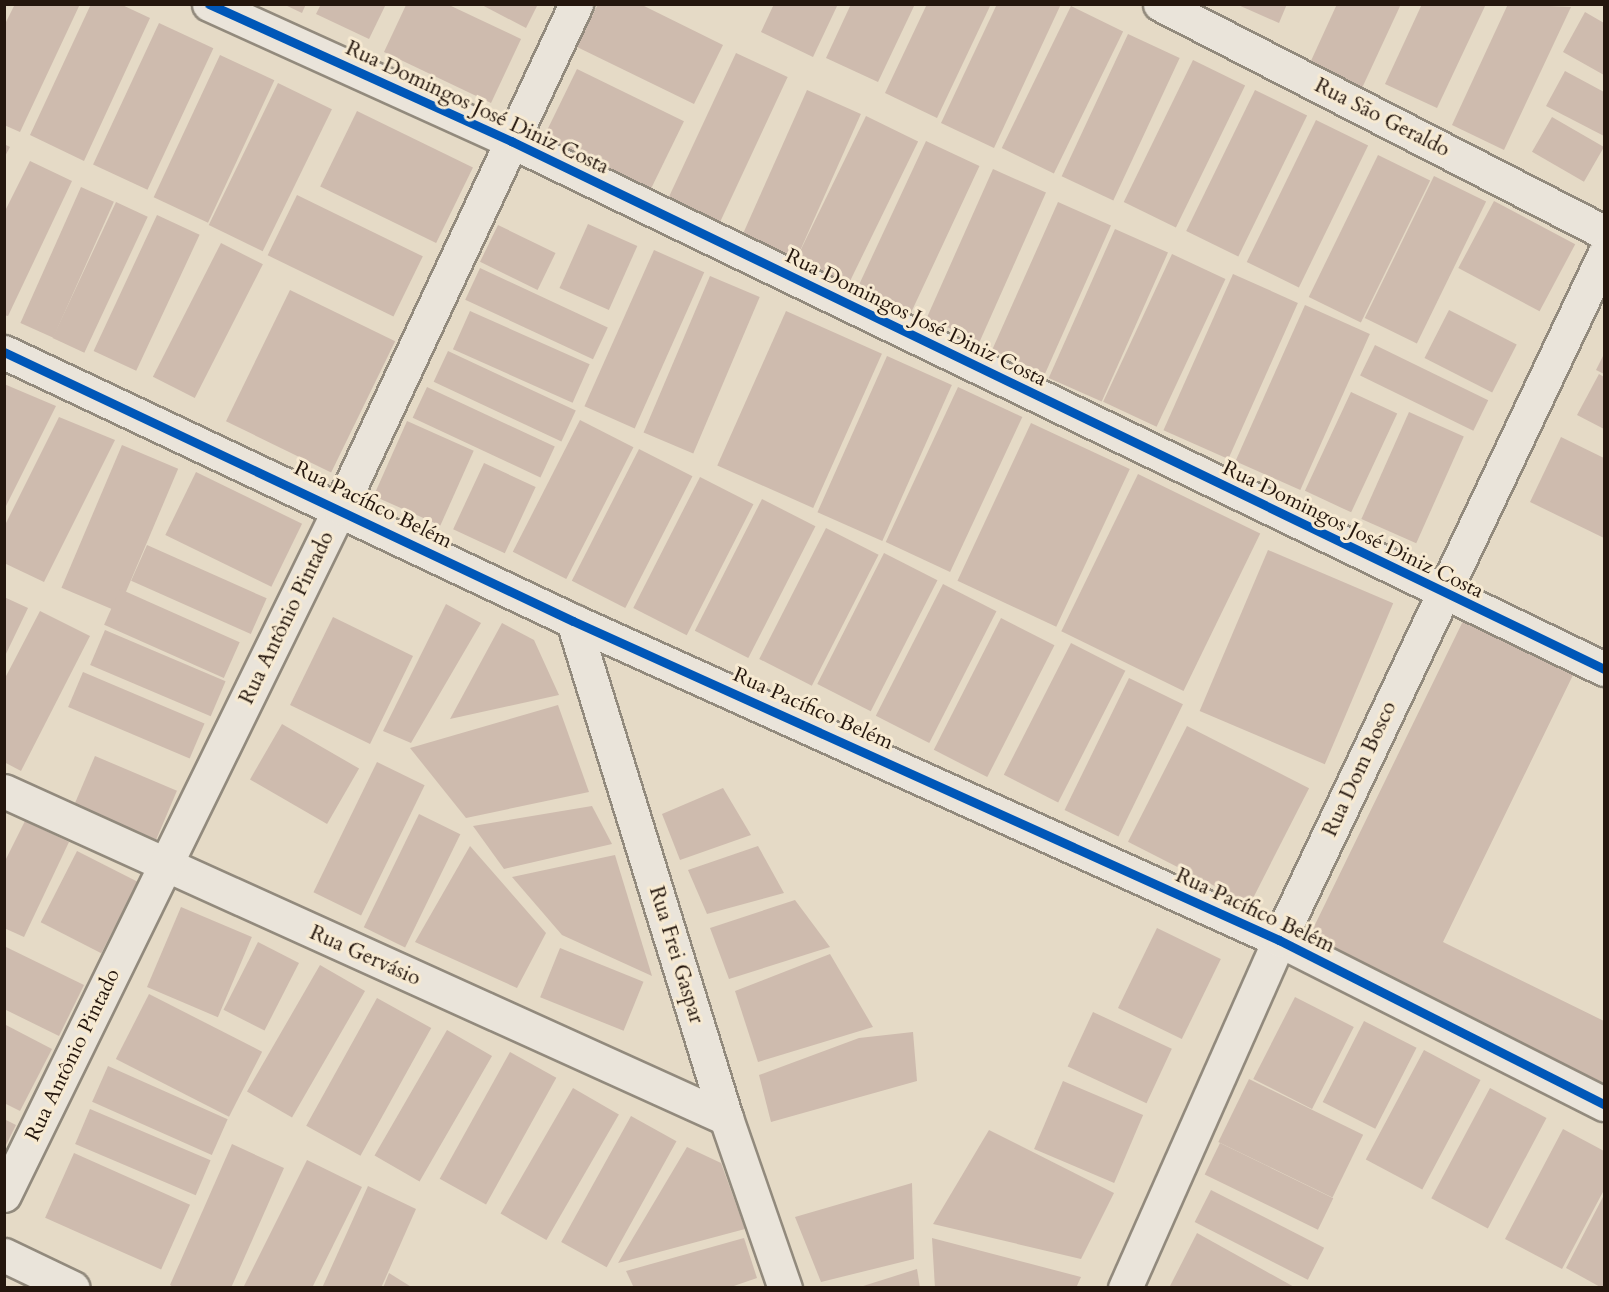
<!DOCTYPE html>
<meta charset="utf-8">
<style>
body{margin:0}
#map{position:relative;width:1609px;height:1292px;overflow:hidden;background:#e5dac6;font-family:Cardo,serif}
div>[style]{position:absolute}
.building>*{inset:0;background:#cebbae;transform-origin:0 0}
.roads{filter:drop-shadow(2px 0 #928a7d) drop-shadow(-2px 0 #928a7d) drop-shadow(0 2px #928a7d) drop-shadow(0 -2px #928a7d)}
.street>*{height:33px;margin:-16.5px;padding:0 16.5px;transform-origin:16.5px;border-radius:16.5px;background:#eae4da}
.cycleway>*{height:9px;margin:-4.5px;padding:0 4.5px;transform-origin:4.5px;border-radius:4.5px;background:#0057b8}
span{translate:-50% -50%;white-space:nowrap;text-align:center;line-height:1.15;-webkit-text-stroke:6px #f7ead2;paint-order:stroke}
.street-label{font-size:21px;color:#24160d}
.frame{position:absolute;inset:0;border:6px solid #24160d;pointer-events:none}
</style>
<div id="map">
<div class="building">
<div style="clip-path:polygon(15px 4px,80px 4px,20px 132px,4px 125px,4px 26px)"></div>
<div style="clip-path:polygon(91px 4px,120px 4px,150px 18px,84px 161px,30px 135px)"></div>
<div style="clip-path:polygon(283px 4px,306px 4px,302px 13px)"></div>
<div style="clip-path:polygon(321px 4px,386px 4px,369px 39px,316px 14px)"></div>
<div style="clip-path:polygon(480px 4px,538px 4px,526px 28px)"></div>
<div style="clip-path:polygon(598px 4px,640px 4px,723px 45px,694px 104px,577px 47px)"></div>
<div style="clip-path:polygon(774px 4px,838px 4px,813px 57px,761px 32px)"></div>
<div style="clip-path:polygon(851px 4px,915px 4px,878px 82px,826px 58px)"></div>
<div style="clip-path:polygon(927px 4px,991px 4px,937px 118px,885px 93px)"></div>
<div style="clip-path:polygon(997px 4px,1061px 4px,994px 148px,941px 123px)"></div>
<div style="clip-path:polygon(1236px 4px,1287px 4px,1279px 23px)"></div>
<div style="clip-path:polygon(1337px 4px,1401px 4px,1362px 88px,1310px 63px)"></div>
<div style="clip-path:polygon(1422px 4px,1486px 4px,1437px 108px,1385px 84px)"></div>
<div style="clip-path:polygon(1508px 4px,1571px 7px,1504px 150px,1452px 125px)"></div>
<div style="clip-path:polygon(406px 5px,449px 5px,521px 39px,491px 103px,384px 52px)"></div>
<div style="left:1071px;top:6px;width:58px;height:158px;rotate:26deg"></div>
<div style="clip-path:polygon(1585px 12px,1604px 23px,1604px 75px,1563px 52px)"></div>
<div style="left:159px;top:23px;width:60px;height:156px;rotate:25deg"></div>
<div style="left:1128px;top:34px;width:57px;height:157px;rotate:25deg"></div>
<div style="left:736px;top:53px;width:57px;height:163px;rotate:25deg"></div>
<div style="left:220px;top:55px;width:60px;height:157px;rotate:25deg"></div>
<div style="left:1193px;top:60px;width:58px;height:158px;rotate:26deg"></div>
<div style="left:577px;top:69px;width:119px;height:78px;rotate:26deg"></div>
<div style="clip-path:polygon(1565px 71px,1604px 92px,1604px 136px,1546px 106px)"></div>
<div style="left:278px;top:83px;width:60px;height:158px;rotate:26deg"></div>
<div style="left:807px;top:90px;width:59px;height:162px;rotate:24deg"></div>
<div style="left:1255px;top:90px;width:58px;height:157px;rotate:26deg"></div>
<div style="left:357px;top:111px;width:129px;height:84px;rotate:26deg"></div>
<div style="left:866px;top:116px;width:58px;height:163px;rotate:26deg"></div>
<div style="left:1552px;top:117px;width:60px;height:40px;rotate:30deg"></div>
<div style="left:1316px;top:120px;width:58px;height:158px;rotate:26deg"></div>
<div style="left:926px;top:141px;width:59px;height:164px;rotate:25deg"></div>
<div style="clip-path:polygon(4px 144px,10px 147px,4px 158px)"></div>
<div style="left:1378px;top:155px;width:58px;height:158px;rotate:26deg"></div>
<div style="clip-path:polygon(30px 161px,72px 181px,8px 316px,4px 315px,4px 213px)"></div>
<div style="left:993px;top:169px;width:58px;height:163px;rotate:24deg"></div>
<div style="left:1434px;top:176px;width:58px;height:158px;rotate:26deg"></div>
<div style="left:81px;top:187px;width:36px;height:149px;rotate:24deg"></div>
<div style="left:297px;top:195px;width:140px;height:67px;rotate:26deg"></div>
<div style="left:1494px;top:201px;width:92px;height:76px;rotate:28deg"></div>
<div style="left:116px;top:202px;width:35px;height:150px;rotate:25deg"></div>
<div style="left:1058px;top:202px;width:58px;height:162px;rotate:24deg"></div>
<div style="left:157px;top:215px;width:47px;height:150px;rotate:25deg"></div>
<div style="left:588px;top:224px;width:54px;height:70px;rotate:24deg"></div>
<div style="left:498px;top:225px;width:64px;height:41px;rotate:26deg"></div>
<div style="left:1115px;top:229px;width:58px;height:163px;rotate:24deg"></div>
<div style="left:221px;top:243px;width:47px;height:150px;rotate:27deg"></div>
<div style="left:654px;top:250px;width:55px;height:171px;rotate:24deg"></div>
<div style="left:1172px;top:254px;width:59px;height:163px;rotate:25deg"></div>
<div style="left:480px;top:268px;width:141px;height:35px;rotate:25deg"></div>
<div style="left:1233px;top:274px;width:71px;height:171px;rotate:24deg"></div>
<div style="left:710px;top:276px;width:54px;height:170px;rotate:23deg"></div>
<div style="left:290px;top:290px;width:117px;height:146px;rotate:26deg"></div>
<div style="left:1305px;top:305px;width:71px;height:171px;rotate:24deg"></div>
<div style="left:1449px;top:310px;width:76px;height:54px;rotate:27deg"></div>
<div style="left:470px;top:311px;width:131px;height:42px;rotate:24deg"></div>
<div style="left:786px;top:311px;width:105px;height:169px;rotate:24deg"></div>
<div style="left:1375px;top:345px;width:126px;height:34px;rotate:26deg"></div>
<div style="left:448px;top:351px;width:141px;height:34px;rotate:25deg"></div>
<div style="clip-path:polygon(1604px 354px,1604px 374px,1596px 370px)"></div>
<div style="left:887px;top:356px;width:71px;height:171px;rotate:24deg"></div>
<div style="clip-path:polygon(1599px 374px,1604px 377px,1604px 429px,1577px 415px)"></div>
<div style="clip-path:polygon(4px 384px,56px 406px,4px 510px)"></div>
<div style="left:427px;top:387px;width:141px;height:34px;rotate:25deg"></div>
<div style="left:958px;top:387px;width:71px;height:171px;rotate:25deg"></div>
<div style="left:1351px;top:392px;width:51px;height:109px;rotate:25deg"></div>
<div style="left:1409px;top:412px;width:60px;height:117px;rotate:24deg"></div>
<div style="clip-path:polygon(59px 417px,115px 440px,44px 582px,4px 563px,4px 527px)"></div>
<div style="left:580px;top:420px;width:60px;height:148px;rotate:27deg"></div>
<div style="left:407px;top:421px;width:73px;height:82px;rotate:24deg"></div>
<div style="left:1031px;top:423px;width:109px;height:174px;rotate:25deg"></div>
<div style="clip-path:polygon(1561px 437px,1604px 458px,1604px 538px,1530px 502px)"></div>
<div style="left:122px;top:445px;width:61px;height:155px;rotate:23deg"></div>
<div style="left:639px;top:449px;width:60px;height:148px;rotate:27deg"></div>
<div style="left:484px;top:463px;width:57px;height:73px;rotate:25deg"></div>
<div style="left:196px;top:472px;width:118px;height:70px;rotate:26deg"></div>
<div style="left:1138px;top:474px;width:136px;height:175px;rotate:26deg"></div>
<div style="left:700px;top:477px;width:60px;height:147px;rotate:27deg"></div>
<div style="left:762px;top:499px;width:60px;height:148px;rotate:27deg"></div>
<div style="left:826px;top:528px;width:59px;height:147px;rotate:27deg"></div>
<div style="left:147px;top:545px;width:131px;height:39px;rotate:24deg"></div>
<div style="left:1268px;top:550px;width:136px;height:175px;rotate:23deg"></div>
<div style="left:884px;top:553px;width:60px;height:147px;rotate:27deg"></div>
<div style="left:943px;top:584px;width:60px;height:148px;rotate:27deg"></div>
<div style="left:120px;top:589px;width:131px;height:39px;rotate:24deg"></div>
<div style="clip-path:polygon(4px 597px,28px 608px,4px 658px)"></div>
<div style="clip-path:polygon(446px 604px,481px 623px,411px 743px,383px 731px)"></div>
<div style="clip-path:polygon(40px 611px,90px 636px,21px 771px,4px 762px,4px 680px)"></div>
<div style="left:333px;top:617px;width:89px;height:98px;rotate:26deg"></div>
<div style="left:1001px;top:618px;width:60px;height:148px;rotate:27deg"></div>
<div style="clip-path:polygon(1464px 619px,1574px 673px,1443px 942px,1604px 1021px,1604px 1083px,1307px 941px)"></div>
<div style="clip-path:polygon(502px 623px,534px 640px,559px 695px,450px 719px)"></div>
<div style="left:105px;top:630px;width:131px;height:38px;rotate:23deg"></div>
<div style="left:1071px;top:643px;width:61px;height:148px;rotate:27deg"></div>
<div style="left:83px;top:672px;width:132px;height:38px;rotate:23deg"></div>
<div style="left:1129px;top:678px;width:60px;height:147px;rotate:26deg"></div>
<div style="clip-path:polygon(558px 705px,589px 792px,466px 818px,410px 748px)"></div>
<div style="left:282px;top:724px;width:89px;height:64px;rotate:30deg"></div>
<div style="left:1187px;top:726px;width:137px;height:130px;rotate:27deg"></div>
<div style="left:95px;top:756px;width:89px;height:53px;rotate:23deg"></div>
<div style="left:377px;top:762px;width:53px;height:145px;rotate:26deg"></div>
<div style="clip-path:polygon(723px 788px,751px 835px,680px 860px,662px 814px)"></div>
<div style="clip-path:polygon(592px 806px,612px 844px,504px 869px,473px 826px)"></div>
<div style="left:419px;top:814px;width:46px;height:126px;rotate:26deg"></div>
<div style="clip-path:polygon(25px 821px,69px 842px,24px 937px,4px 928px,4px 863px)"></div>
<div style="clip-path:polygon(470px 846px,546px 933px,517px 988px,415px 942px)"></div>
<div style="clip-path:polygon(758px 846px,784px 893px,707px 914px,688px 870px)"></div>
<div style="left:77px;top:851px;width:68px;height:80px;rotate:27deg"></div>
<div style="clip-path:polygon(615px 855px,652px 976px,562px 935px,512px 877px)"></div>
<div style="clip-path:polygon(795px 900px,830px 947px,729px 979px,710px 928px)"></div>
<div style="left:181px;top:907px;width:77px;height:87px;rotate:23deg"></div>
<div style="left:1157px;top:928px;width:71px;height:89px;rotate:26deg"></div>
<div style="left:258px;top:942px;width:46px;height:76px;rotate:27deg"></div>
<div style="clip-path:polygon(4px 946px,84px 985px,59px 1036px,4px 1009px)"></div>
<div style="left:560px;top:948px;width:90px;height:53px;rotate:22deg"></div>
<div style="clip-path:polygon(830px 954px,873px 1027px,758px 1062px,735px 991px)"></div>
<div style="left:320px;top:965px;width:52px;height:146px;rotate:30deg"></div>
<div style="left:149px;top:994px;width:127px;height:73px;rotate:27deg"></div>
<div style="left:1295px;top:997px;width:66px;height:92px;rotate:27deg"></div>
<div style="left:377px;top:998px;width:62px;height:146px;rotate:29deg"></div>
<div style="left:1093px;top:1012px;width:87px;height:60px;rotate:25deg"></div>
<div style="left:1364px;top:1021px;width:59px;height:91px;rotate:27deg"></div>
<div style="clip-path:polygon(4px 1024px,52px 1049px,20px 1111px,4px 1103px)"></div>
<div style="left:447px;top:1030px;width:52px;height:145px;rotate:30deg"></div>
<div style="clip-path:polygon(913px 1032px,917px 1081px,771px 1122px,759px 1075px,859px 1038px)"></div>
<div style="left:1424px;top:1050px;width:64px;height:124px;rotate:28deg"></div>
<div style="left:510px;top:1052px;width:53px;height:145px;rotate:29deg"></div>
<div style="left:108px;top:1066px;width:131px;height:39px;rotate:24deg"></div>
<div style="left:1249px;top:1079px;width:127px;height:70px;rotate:26deg"></div>
<div style="left:1063px;top:1081px;width:87px;height:74px;rotate:23deg"></div>
<div style="left:573px;top:1088px;width:53px;height:145px;rotate:30deg"></div>
<div style="left:1490px;top:1088px;width:64px;height:125px;rotate:28deg"></div>
<div style="left:90px;top:1109px;width:131px;height:38px;rotate:23deg"></div>
<div style="left:631px;top:1116px;width:52px;height:144px;rotate:29deg"></div>
<div style="clip-path:polygon(4px 1119px,16px 1125px,4px 1149px)"></div>
<div style="clip-path:polygon(1563px 1129px,1604px 1151px,1604px 1190px,1562px 1269px,1505px 1239px)"></div>
<div style="clip-path:polygon(989px 1130px,1114px 1193px,1081px 1259px,933px 1224px)"></div>
<div style="left:1220px;top:1143px;width:126px;height:35px;rotate:26deg"></div>
<div style="clip-path:polygon(232px 1144px,284px 1168px,231px 1288px,175px 1288px,170px 1285px)"></div>
<div style="clip-path:polygon(687px 1147px,721px 1163px,745px 1229px,618px 1263px)"></div>
<div style="left:74px;top:1153px;width:127px;height:71px;rotate:24deg"></div>
<div style="clip-path:polygon(307px 1160px,362px 1187px,312px 1288px,243px 1288px)"></div>
<div style="clip-path:polygon(912px 1183px,914px 1259px,821px 1282px,795px 1217px)"></div>
<div style="clip-path:polygon(368px 1186px,416px 1209px,381px 1288px,322px 1288px)"></div>
<div style="left:1211px;top:1190px;width:127px;height:36px;rotate:27deg"></div>
<div style="clip-path:polygon(1604px 1195px,1604px 1288px,1602px 1288px,1566px 1268px)"></div>
<div style="clip-path:polygon(1197px 1233px,1296px 1288px,1169px 1288px)"></div>
<div style="clip-path:polygon(744px 1238px,757px 1278px,728px 1288px,634px 1288px,626px 1271px)"></div>
<div style="clip-path:polygon(932px 1238px,1081px 1277px,1076px 1288px,935px 1288px)"></div>
<div style="clip-path:polygon(917px 1269px,920px 1288px,860px 1288px,860px 1287px)"></div>
<div style="clip-path:polygon(389px 1273px,413px 1288px,383px 1288px)"></div>
</div>
<div class="roads">
<div class="street">
<div style="left:209px;top:4px;width:332px;rotate:24.4deg"></div>
<div style="left:511px;top:141px;width:1214px;rotate:25.78deg"></div>
<div style="left:1160px;top:4px;width:499px;rotate:27.2deg"></div>
<div style="left:4px;top:352px;width:629px;rotate:25.3deg"></div>
<div style="left:573px;top:621px;width:775px;rotate:24.32deg"></div>
<div style="left:1279px;top:940px;width:364px;rotate:26.8deg"></div>
<div style="left:573px;top:621px;width:520px;rotate:72.89deg"></div>
<div style="left:726px;top:1118px;width:180px;rotate:70.9deg"></div>
<div style="left:4px;top:791px;width:793px;rotate:24.37deg"></div>
<div style="left:4px;top:1195px;width:765px;rotate:-63.94deg"></div>
<div style="left:340px;top:508px;width:557px;rotate:-64.91deg"></div>
<div style="left:4px;top:1255px;width:76px;rotate:25.6deg"></div>
<div style="left:1125px;top:1288px;width:381px;rotate:-66.1deg"></div>
<div style="left:1279px;top:940px;width:758px;rotate:-64.62deg"></div>
</div>
</div>
<div class="cycleway">
<div style="left:209px;top:4px;width:332px;rotate:24.4deg"></div>
<div style="left:511px;top:141px;width:1214px;rotate:25.78deg"></div>
<div style="left:4px;top:352px;width:629px;rotate:25.3deg"></div>
<div style="left:573px;top:621px;width:775px;rotate:24.32deg"></div>
<div style="left:1279px;top:940px;width:364px;rotate:26.8deg"></div>
</div>
<div class="street-label">
<span style="left:477px;top:108px;rotate:25deg">Rua Domingos José Diniz Costa</span>
<span style="left:1382px;top:118px;rotate:27deg">Rua São Geraldo</span>
<span style="left:916px;top:318px;rotate:26deg">Rua Domingos José Diniz Costa</span>
<span style="left:373px;top:505px;rotate:26deg">Rua Pacífico Belém</span>
<span style="left:1353px;top:530px;rotate:26deg">Rua Domingos José Diniz Costa</span>
<span style="left:287px;top:618px;rotate:-64deg">Rua Antônio Pintado</span>
<span style="left:813px;top:709px;rotate:24deg">Rua Pacífico Belém</span>
<span style="left:1360px;top:769px;rotate:-65deg">Rua Dom Bosco</span>
<span style="left:1255px;top:911px;rotate:25deg">Rua Pacífico Belém</span>
<span style="left:676px;top:955px;rotate:73deg">Rua Frei Gaspar</span>
<span style="left:365px;top:956px;rotate:24deg">Rua Gervásio</span>
<span style="left:73px;top:1055px;rotate:-64deg">Rua Antônio Pintado</span>
</div>
<div class="frame"></div>
</div>
